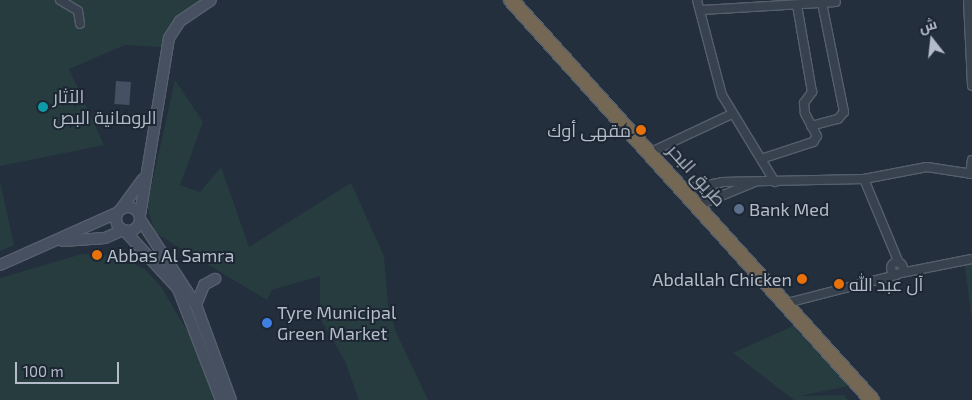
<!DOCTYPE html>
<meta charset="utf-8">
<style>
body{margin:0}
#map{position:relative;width:972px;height:400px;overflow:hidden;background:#242f3e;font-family:"Exo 2",Cairo,sans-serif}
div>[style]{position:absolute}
.green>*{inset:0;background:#263c3f}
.building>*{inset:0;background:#455162;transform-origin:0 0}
.roads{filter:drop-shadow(1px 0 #565f6c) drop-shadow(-1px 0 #565f6c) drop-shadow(0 1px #565f6c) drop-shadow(0 -1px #565f6c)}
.street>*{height:8px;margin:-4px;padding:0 4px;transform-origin:4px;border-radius:4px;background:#38414e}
.street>.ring{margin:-4px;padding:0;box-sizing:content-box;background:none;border:8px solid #38414e;border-radius:50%}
.secondary>*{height:10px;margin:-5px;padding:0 5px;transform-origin:5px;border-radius:5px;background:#465061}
.secondary>.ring{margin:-5px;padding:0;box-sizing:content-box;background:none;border:10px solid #465061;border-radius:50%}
.highway>*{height:14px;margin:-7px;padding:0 7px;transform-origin:7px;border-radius:7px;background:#746855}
.dots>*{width:14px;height:14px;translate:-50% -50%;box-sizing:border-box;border:2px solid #1d2633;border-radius:50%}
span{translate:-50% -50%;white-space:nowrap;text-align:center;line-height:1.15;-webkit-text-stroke:4px #1d2633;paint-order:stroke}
.poi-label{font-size:18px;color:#b4bcc9}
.left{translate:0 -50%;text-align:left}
.right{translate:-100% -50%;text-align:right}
.street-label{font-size:18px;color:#b4bcc9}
.north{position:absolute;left:907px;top:15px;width:50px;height:50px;-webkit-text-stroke:4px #1d2633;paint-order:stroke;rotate:344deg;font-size:14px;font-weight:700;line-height:20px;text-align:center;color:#b4bcc9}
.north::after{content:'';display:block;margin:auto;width:18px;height:22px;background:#b4bcc9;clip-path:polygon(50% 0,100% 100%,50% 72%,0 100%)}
.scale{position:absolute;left:15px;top:362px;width:104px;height:22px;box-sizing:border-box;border:2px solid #b4bcc9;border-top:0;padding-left:6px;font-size:15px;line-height:18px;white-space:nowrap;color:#b4bcc9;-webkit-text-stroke:4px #1d2633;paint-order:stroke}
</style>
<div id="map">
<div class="green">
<div style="clip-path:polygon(0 0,203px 0,168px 28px,163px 47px,125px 45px,69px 69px,104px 145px,0 166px)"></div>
<div style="clip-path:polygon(175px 80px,203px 122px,180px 185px,200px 192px,221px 167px,249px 247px,351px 183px,384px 256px,388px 305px,396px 332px,428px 400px,359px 400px,345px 361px,320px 318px,320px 276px,272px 290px,267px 300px,155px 233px,147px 206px)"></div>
<div style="clip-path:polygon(0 181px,14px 245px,0 251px)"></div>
<div style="clip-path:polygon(82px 254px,117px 256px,145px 269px,162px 288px,196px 346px,214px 400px,0 400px,0 278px)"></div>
<div style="clip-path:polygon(972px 258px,972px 321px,964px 259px)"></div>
<div style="clip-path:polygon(793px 326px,849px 386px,800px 396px,844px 395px,848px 400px,794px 400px,733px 353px)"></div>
</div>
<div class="building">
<div style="left:116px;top:81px;width:15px;height:23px;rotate:4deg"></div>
</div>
<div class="roads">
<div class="street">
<div style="left:60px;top:0;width:21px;rotate:31deg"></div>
<div style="left:78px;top:11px;width:13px;rotate:81deg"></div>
<div style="left:697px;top:0;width:98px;rotate:75.3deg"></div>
<div style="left:722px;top:95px;width:102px;rotate:58.7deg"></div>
<div style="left:968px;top:0;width:86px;rotate:87.3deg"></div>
<div style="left:702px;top:10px;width:134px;rotate:-3.4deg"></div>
<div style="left:811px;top:126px;width:28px;rotate:-15deg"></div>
<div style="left:838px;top:119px;width:9px;rotate:-49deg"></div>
<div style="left:844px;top:112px;width:111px;rotate:-101.4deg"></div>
<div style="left:651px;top:152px;width:89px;rotate:-25.1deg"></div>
<div style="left:761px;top:159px;width:55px;rotate:-18.1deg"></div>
<div style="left:813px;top:142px;width:7px;rotate:-56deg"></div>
<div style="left:817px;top:136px;width:26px;rotate:-118deg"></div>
<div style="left:805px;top:113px;width:10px;rotate:-96deg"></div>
<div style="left:804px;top:103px;width:14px;rotate:-54deg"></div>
<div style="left:812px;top:92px;width:88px;rotate:-99.8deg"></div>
<div style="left:970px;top:174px;width:14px;rotate:-82deg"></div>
<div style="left:864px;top:179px;width:91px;rotate:67.4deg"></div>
<div style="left:684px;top:189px;width:39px;rotate:-10deg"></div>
<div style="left:722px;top:182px;width:142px;rotate:-1.2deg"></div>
<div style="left:864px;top:179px;width:64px;rotate:-10.8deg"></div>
<div style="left:927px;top:167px;width:46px;rotate:8.8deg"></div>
<div style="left:699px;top:205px;width:61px;rotate:-22.3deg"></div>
<div class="ring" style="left:891px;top:262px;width:4px;height:4px"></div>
<div style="left:901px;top:273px;width:72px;rotate:-11.2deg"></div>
<div style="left:787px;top:303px;width:113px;rotate:-14.4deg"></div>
</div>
<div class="secondary">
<div class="ring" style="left:116px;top:207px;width:14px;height:14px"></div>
<div style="left:121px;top:209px;width:37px;rotate:-54deg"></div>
<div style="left:140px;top:215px;width:179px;rotate:-80.7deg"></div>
<div style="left:169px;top:38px;width:20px;rotate:-57deg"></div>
<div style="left:180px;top:21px;width:37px;rotate:-34deg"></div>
<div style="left:140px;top:219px;width:103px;rotate:56.9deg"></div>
<div style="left:196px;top:305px;width:101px;rotate:69.8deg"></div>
<div style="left:124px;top:230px;width:80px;rotate:47.5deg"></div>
<div style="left:178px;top:289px;width:119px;rotate:68.8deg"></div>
<div style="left:63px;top:241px;width:42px;rotate:-4.1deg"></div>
<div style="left:105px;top:238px;width:20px;rotate:-24deg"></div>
<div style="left:0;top:265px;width:128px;rotate:-24deg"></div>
<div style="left:196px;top:305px;width:22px;rotate:-68deg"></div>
<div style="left:204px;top:285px;width:13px;rotate:-29deg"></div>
</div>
<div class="highway">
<div style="left:511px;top:0;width:539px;rotate:47.93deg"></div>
</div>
</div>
<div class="dots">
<div style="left:43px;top:107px;background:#0f9aa8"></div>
<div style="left:641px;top:130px;background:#e8710a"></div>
<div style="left:739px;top:209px;background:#5c6f8a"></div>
<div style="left:97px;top:255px;background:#e8710a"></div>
<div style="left:802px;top:279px;background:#e8710a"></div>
<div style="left:839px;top:284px;background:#e8710a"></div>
<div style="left:267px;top:323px;background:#3f7fe0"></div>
</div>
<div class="poi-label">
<span class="left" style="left:53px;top:107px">الآثار<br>الرومانية البص</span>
<span class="right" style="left:631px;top:130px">مقهى أوك</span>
<span class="left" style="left:749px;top:209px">Bank Med</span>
<span class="left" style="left:107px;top:255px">Abbas Al Samra</span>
<span class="right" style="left:792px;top:279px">Abdallah Chicken</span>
<span class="left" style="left:849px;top:284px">آل عبد الله</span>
<span class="left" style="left:277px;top:323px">Tyre Municipal<br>Green Market</span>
</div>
<div class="street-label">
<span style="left:697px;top:175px;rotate:48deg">طريق البحر</span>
</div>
<div class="north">ش</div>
<div class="scale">100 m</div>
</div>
